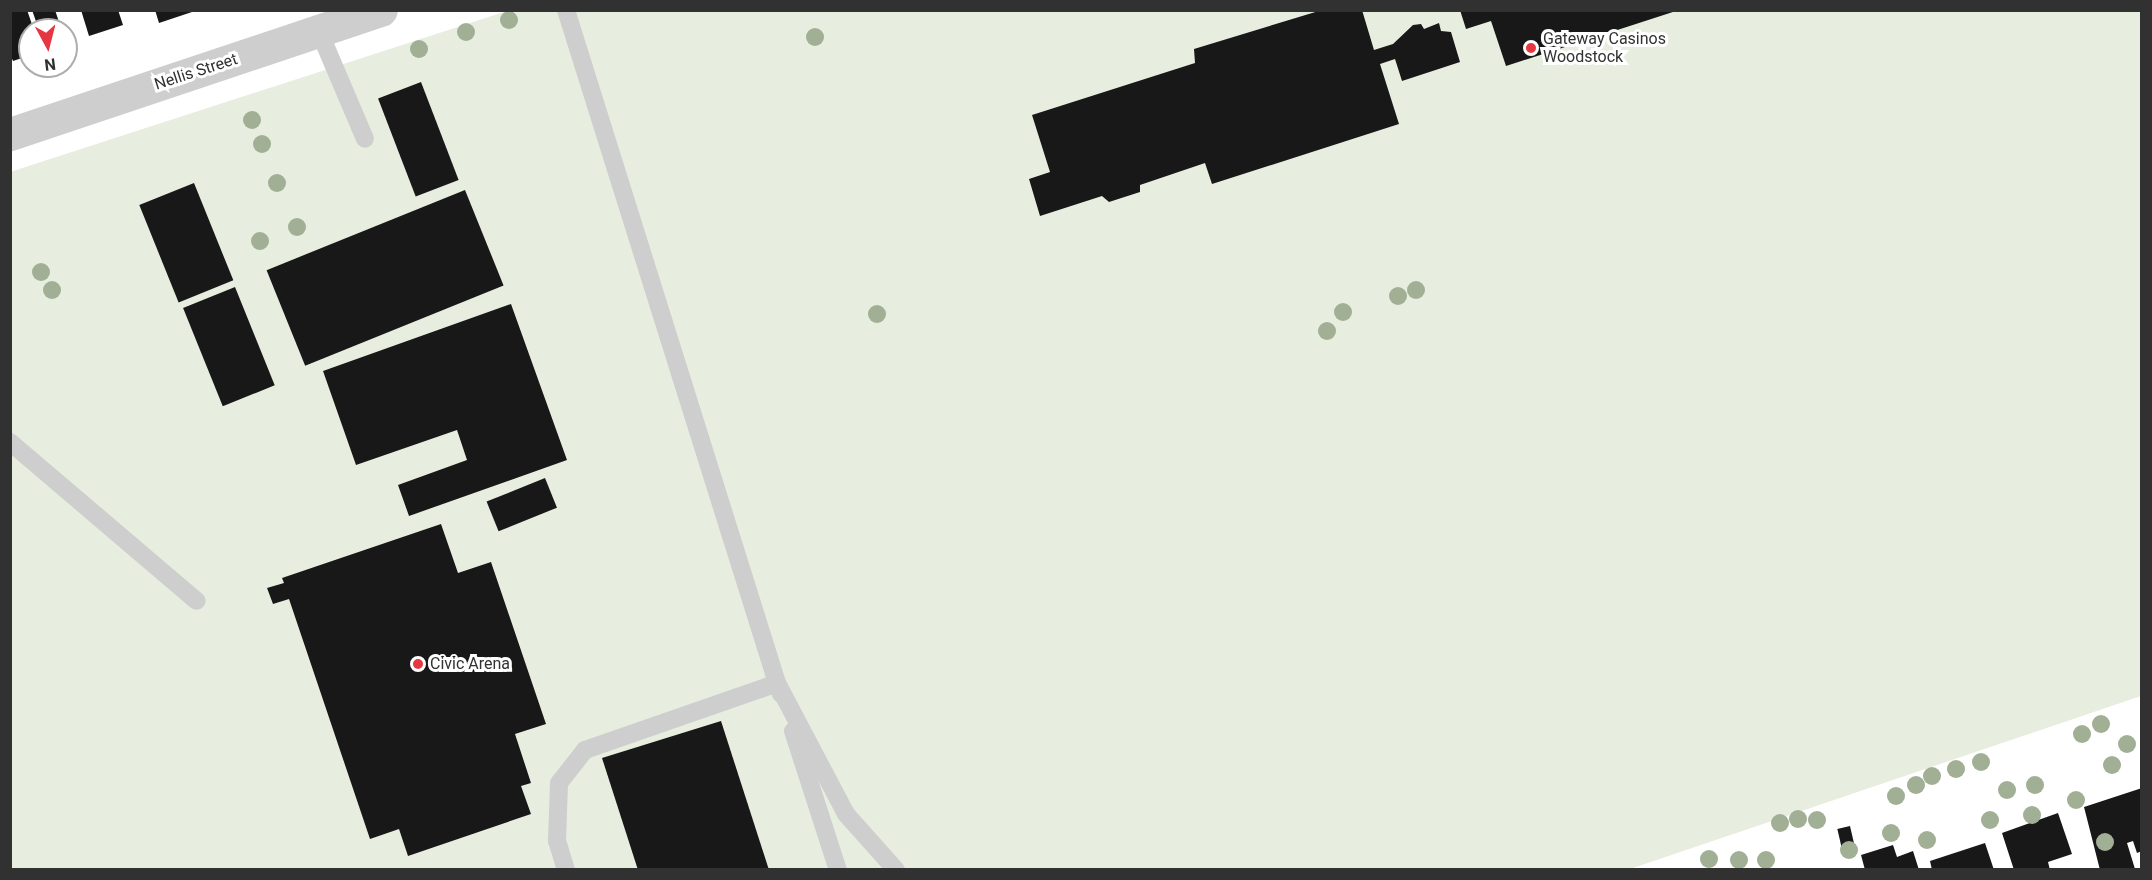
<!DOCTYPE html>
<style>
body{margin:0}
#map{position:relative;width:2152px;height:880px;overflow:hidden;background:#fff;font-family:Roboto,sans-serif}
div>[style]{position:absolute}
.green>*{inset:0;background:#e7eee0}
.building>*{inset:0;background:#181818;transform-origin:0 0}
.lane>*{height:18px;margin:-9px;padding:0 9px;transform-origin:9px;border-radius:9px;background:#cecece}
.street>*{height:33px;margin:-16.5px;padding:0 16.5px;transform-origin:16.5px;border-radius:16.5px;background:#cecece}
.trees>*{width:18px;height:18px;margin:-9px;border-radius:50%;background:#a1af95}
.dots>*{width:16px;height:16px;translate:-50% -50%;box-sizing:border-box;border:3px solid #fff;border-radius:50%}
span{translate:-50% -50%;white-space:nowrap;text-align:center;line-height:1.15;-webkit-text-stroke:6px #fff;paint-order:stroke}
.poi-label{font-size:16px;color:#313131}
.left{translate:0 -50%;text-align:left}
.street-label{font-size:16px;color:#313131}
.frame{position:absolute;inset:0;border:12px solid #313131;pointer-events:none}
.north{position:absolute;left:18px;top:18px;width:60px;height:60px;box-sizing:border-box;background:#fff;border:2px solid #adadad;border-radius:50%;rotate:173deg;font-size:16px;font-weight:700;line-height:24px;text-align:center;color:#313131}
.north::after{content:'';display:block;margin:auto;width:21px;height:27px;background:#e53641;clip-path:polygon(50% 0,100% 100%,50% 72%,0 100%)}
</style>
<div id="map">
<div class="green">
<div style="clip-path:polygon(507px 11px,2141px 11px,2141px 696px,1630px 869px,11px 869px,10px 172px)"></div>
</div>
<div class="building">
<div style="clip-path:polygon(11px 10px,27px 10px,34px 30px,30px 30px,30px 64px,25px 66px,22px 58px,13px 61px,10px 54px)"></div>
<div style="clip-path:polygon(32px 10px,55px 10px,61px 28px,39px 30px)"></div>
<div style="clip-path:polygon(81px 10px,118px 10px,123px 25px,89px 36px)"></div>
<div style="clip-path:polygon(155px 10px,195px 10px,195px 11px,159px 23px)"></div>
<div style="clip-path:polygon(1322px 10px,1362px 10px,1374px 50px,1393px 44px,1413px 25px,1421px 24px,1424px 29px,1439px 23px,1441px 31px,1451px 32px,1460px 62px,1402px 81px,1395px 59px,1380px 64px,1399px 124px,1212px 184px,1205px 163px,1140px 185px,1140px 192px,1109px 202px,1102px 196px,1040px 216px,1029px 179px,1050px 172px,1032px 115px,1195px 63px,1194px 49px)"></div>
<div style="clip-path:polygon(1460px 10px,1676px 10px,1676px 11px,1506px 66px,1491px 21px,1466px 29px)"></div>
<div style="left:421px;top:82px;width:105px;height:46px;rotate:69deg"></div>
<div style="left:194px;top:183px;width:105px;height:59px;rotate:68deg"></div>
<div style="left:465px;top:190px;width:103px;height:214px;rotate:68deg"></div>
<div style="left:235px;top:287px;width:106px;height:56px;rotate:68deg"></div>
<div style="clip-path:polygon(511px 304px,567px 460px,409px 516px,398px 485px,467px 460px,457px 430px,356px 465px,323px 371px)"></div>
<div style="left:545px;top:478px;width:32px;height:63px;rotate:68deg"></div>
<div style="clip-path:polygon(441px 524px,458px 573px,491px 562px,546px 724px,515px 734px,531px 783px,521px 786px,531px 814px,408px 856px,399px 829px,370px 839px,289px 599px,273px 604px,267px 588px,284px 583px,282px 578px)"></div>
<div style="clip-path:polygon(721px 721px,769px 870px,638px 870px,602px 758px)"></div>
<div style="clip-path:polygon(2142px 788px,2142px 851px,2137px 853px,2133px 841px,2127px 843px,2135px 869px,2100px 870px,2084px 807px)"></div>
<div style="clip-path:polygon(2058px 813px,2072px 854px,2048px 862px,2050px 870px,2014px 870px,2002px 833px)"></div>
<div style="left:1850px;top:826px;width:18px;height:13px;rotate:77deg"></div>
<div style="clip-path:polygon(1985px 843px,1994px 870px,1932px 870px,1930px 861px)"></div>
<div style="clip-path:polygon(1893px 845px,1897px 857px,1913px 851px,1919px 870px,1865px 870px,1861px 855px)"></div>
</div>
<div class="lane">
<div style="left:566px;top:10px;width:705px;rotate:72.59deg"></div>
<div style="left:777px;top:683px;width:148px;rotate:62.2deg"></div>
<div style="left:846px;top:814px;width:75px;rotate:48.2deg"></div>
<div style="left:319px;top:31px;width:117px;rotate:66.9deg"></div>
<div style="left:10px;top:442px;width:245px;rotate:40.4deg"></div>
<div style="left:793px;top:731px;width:146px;rotate:72.1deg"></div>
<div style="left:566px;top:870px;width:30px;rotate:-107deg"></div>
<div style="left:557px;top:841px;width:58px;rotate:-88deg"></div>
<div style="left:559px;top:783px;width:42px;rotate:-51.8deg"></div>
<div style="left:585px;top:750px;width:203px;rotate:-19.2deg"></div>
<div style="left:777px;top:683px;width:12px;rotate:70deg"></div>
</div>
<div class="street">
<div style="left:10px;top:134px;width:391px;rotate:-18.5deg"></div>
</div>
<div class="trees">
<div style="left:509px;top:20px"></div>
<div style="left:466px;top:32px"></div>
<div style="left:815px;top:37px"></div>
<div style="left:419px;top:49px"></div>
<div style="left:252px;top:120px"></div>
<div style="left:262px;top:144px"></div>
<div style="left:277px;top:183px"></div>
<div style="left:297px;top:227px"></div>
<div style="left:260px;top:241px"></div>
<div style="left:41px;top:272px"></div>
<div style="left:52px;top:290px"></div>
<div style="left:1416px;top:290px"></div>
<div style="left:1398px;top:296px"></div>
<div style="left:1343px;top:312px"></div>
<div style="left:877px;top:314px"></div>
<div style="left:1327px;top:331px"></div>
<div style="left:2101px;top:724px"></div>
<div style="left:2082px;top:734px"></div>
<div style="left:2127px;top:744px"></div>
<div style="left:1981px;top:762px"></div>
<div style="left:2112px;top:765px"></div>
<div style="left:1956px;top:769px"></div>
<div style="left:1932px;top:776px"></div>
<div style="left:1916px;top:785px"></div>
<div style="left:2035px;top:785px"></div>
<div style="left:2007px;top:790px"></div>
<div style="left:1896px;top:796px"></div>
<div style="left:2076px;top:800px"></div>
<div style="left:2032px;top:815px"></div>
<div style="left:1798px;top:819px"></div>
<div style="left:1817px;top:820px"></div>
<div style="left:1990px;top:820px"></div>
<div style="left:1780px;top:823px"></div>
<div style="left:1891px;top:833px"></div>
<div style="left:1927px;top:840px"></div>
<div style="left:2105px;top:842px"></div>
<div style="left:1849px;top:850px"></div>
<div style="left:1709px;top:859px"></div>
<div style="left:1739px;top:860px"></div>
<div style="left:1766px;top:860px"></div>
</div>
<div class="dots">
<div style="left:1531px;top:48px;background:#e53641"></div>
<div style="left:418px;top:664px;background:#e53641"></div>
</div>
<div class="poi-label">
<span class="left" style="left:1543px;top:48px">Gateway Casinos<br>Woodstock</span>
<span class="left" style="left:430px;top:664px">Civic Arena</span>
</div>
<div class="street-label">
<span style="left:196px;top:72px;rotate:-18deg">Nellis Street</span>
</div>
<div class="frame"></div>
<div class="north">N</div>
</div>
